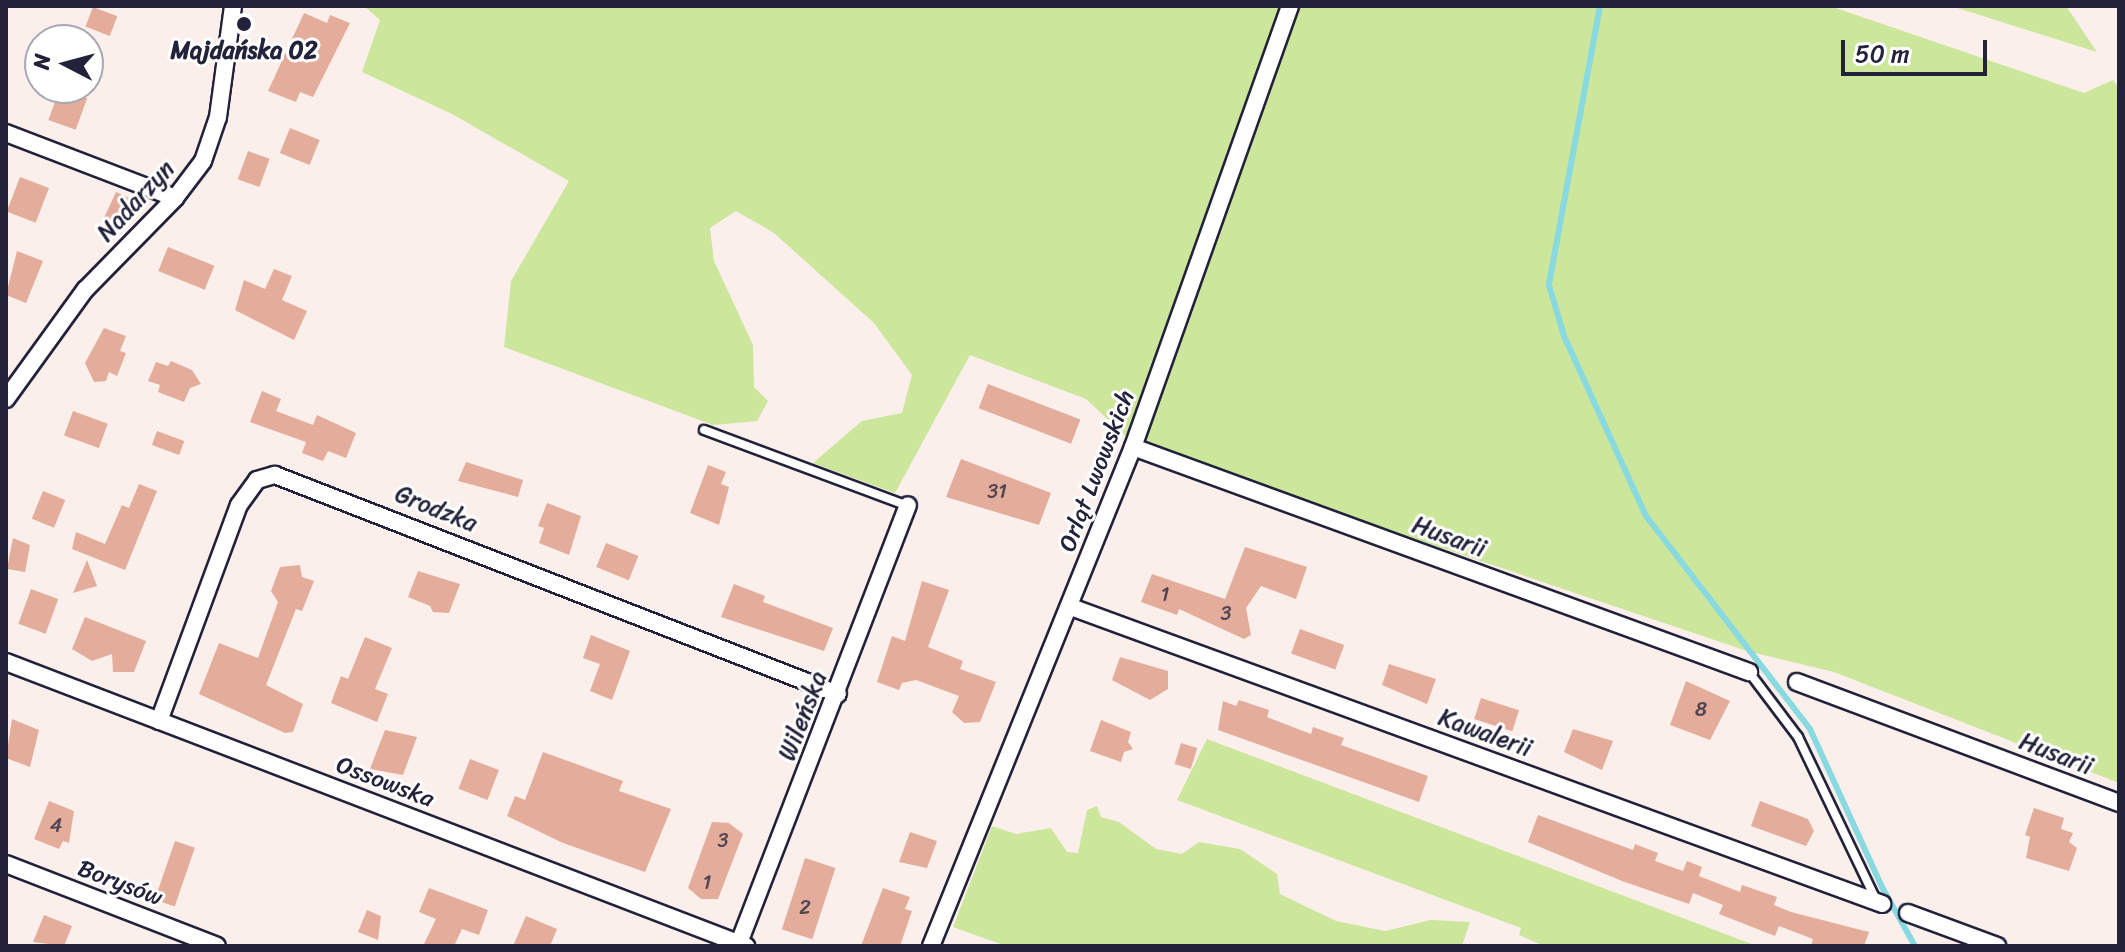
<!DOCTYPE html>
<meta charset="utf-8">
<style>
body{margin:0}
#map{position:relative;width:2125px;height:952px;overflow:hidden;background:#faefeb;font-family:Sriracha,sans-serif}
div>[style]{position:absolute}
.green>*{inset:0;background:#cce69c}
.stream>*{height:6px;margin:-3px;padding:0 3px;transform-origin:3px;border-radius:3px;background:#89dae0}
.building>*{inset:0;background:#e4ad9b;transform-origin:0 0}
.roads{filter:drop-shadow(2px 0 #22223b) drop-shadow(-2px 0 #22223b) drop-shadow(0 2px #22223b) drop-shadow(0 -2px #22223b)}
.service>*{height:8px;margin:-4px;padding:0 4px;transform-origin:4px;border-radius:4px;background:#fff}
.minor>*{height:16px;margin:-8px;padding:0 8px;transform-origin:8px;border-radius:8px;background:#fff}
.dots>*{width:22px;height:22px;translate:-50% -50%;box-sizing:border-box;border:4px solid #fff;border-radius:50%}
span{translate:-50% -50%;white-space:nowrap;text-align:center;line-height:1.15;-webkit-text-stroke:6px #fff;paint-order:stroke}
.number-label{font-size:20px;color:#524553}
.number-label span{-webkit-text-stroke-width:0}
.poi-label{font-size:24px;color:#22223b;font-weight:700}
.street-label{font-size:24px;color:#22223b}
.frame{position:absolute;inset:0;border:8px solid #22223b;pointer-events:none}
.north{position:absolute;left:24px;top:24px;width:80px;height:80px;box-sizing:border-box;background:#fff;border:2px solid #a7a7b1;border-radius:50%;rotate:276deg;font-size:22px;font-weight:700;line-height:32px;text-align:center;color:#22223b}
.north::after{content:'';display:block;margin:auto;width:28px;height:36px;background:#22223b;clip-path:polygon(50% 0,100% 100%,50% 72%,0 100%)}
.scale{position:absolute;left:1841px;top:40px;width:146px;height:36px;box-sizing:border-box;border:4px solid #22223b;border-top:0;padding-left:10px;font-size:24px;line-height:28px;white-space:nowrap;color:#22223b;-webkit-text-stroke:6px #fff;paint-order:stroke}
</style>
<div id="map">
<div class="green">
<div style="clip-path:polygon(364px 6px,1830px 6px,2084px 93px,2113px 80px,2119px 89px,2119px 783px,1834px 672px,1747px 651px,1134px 444px,1086px 399px,970px 355px,895px 493px,813px 463px,862px 421px,902px 413px,912px 375px,874px 323px,774px 233px,736px 211px,710px 228px,714px 261px,753px 345px,754px 387px,768px 401px,757px 421px,713px 425px,504px 347px,511px 281px,569px 181px,452px 114px,362px 72px,380px 20px)"></div>
<div style="clip-path:polygon(1951px 6px,2066px 6px,2097px 52px)"></div>
<div style="clip-path:polygon(1207px 739px,1619px 894px,1757px 946px,1544px 946px,1519px 935px,1521px 928px,1177px 800px)"></div>
<div style="clip-path:polygon(1097px 806px,1101px 817px,1119px 822px,1156px 849px,1182px 854px,1199px 842px,1240px 849px,1277px 874px,1280px 894px,1336px 921px,1385px 931px,1431px 920px,1470px 922px,1462px 946px,1006px 946px,953px 927px,992px 826px,1016px 834px,1051px 828px,1067px 852px,1078px 853px,1087px 810px)"></div>
</div>
<div class="stream">
<div style="left:1600px;top:6px;width:284px;rotate:100.4deg"></div>
<div style="left:1549px;top:285px;width:53px;rotate:73.6deg"></div>
<div style="left:1564px;top:336px;width:198px;rotate:65.5deg"></div>
<div style="left:1646px;top:516px;width:269px;rotate:52.4deg"></div>
<div style="left:1810px;top:729px;width:174px;rotate:65.5deg"></div>
<div style="left:1882px;top:887px;width:68px;rotate:60.8deg"></div>
</div>
<div class="building">
<div style="left:93px;top:7px;width:26px;height:21px;rotate:21deg"></div>
<div style="clip-path:polygon(304px 13px,327px 23px,330px 15px,350px 23px,313px 97px,300px 92px,296px 102px,268px 91px)"></div>
<div style="left:60px;top:88px;width:29px;height:34px;rotate:20deg"></div>
<div style="left:290px;top:128px;width:32px;height:27px;rotate:22deg"></div>
<div style="left:248px;top:151px;width:23px;height:30px;rotate:20deg"></div>
<div style="left:20px;top:177px;width:31px;height:37px;rotate:21deg"></div>
<div style="left:116px;top:192px;width:21px;height:32px;rotate:25deg"></div>
<div style="left:168px;top:247px;width:50px;height:26px;rotate:22deg"></div>
<div style="clip-path:polygon(17px 251px,43px 261px,26px 303px,6px 295px)"></div>
<div style="clip-path:polygon(274px 269px,292px 276px,282px 300px,307px 311px,294px 340px,235px 310px,244px 280px,265px 289px)"></div>
<div style="clip-path:polygon(104px 328px,126px 336px,120px 351px,126px 353px,117px 376px,109px 372px,106px 381px,94px 382px,85px 363px)"></div>
<div style="clip-path:polygon(171px 361px,192px 370px,201px 384px,190px 388px,184px 402px,158px 392px,160px 385px,148px 381px,156px 362px,168px 366px)"></div>
<div style="left:988px;top:384px;width:99px;height:26px;rotate:21deg"></div>
<div style="clip-path:polygon(262px 391px,281px 399px,276px 411px,313px 425px,317px 415px,356px 433px,346px 458px,328px 451px,323px 461px,302px 453px,306px 442px,250px 422px)"></div>
<div style="left:73px;top:411px;width:37px;height:26px;rotate:20deg"></div>
<div style="left:157px;top:431px;width:29px;height:15px;rotate:20deg"></div>
<div style="clip-path:polygon(961px 459px,1051px 493px,1039px 525px,946px 497px)"></div>
<div style="clip-path:polygon(466px 462px,523px 480px,518px 497px,458px 481px)"></div>
<div style="clip-path:polygon(708px 465px,726px 472px,721px 484px,729px 487px,719px 525px,690px 513px)"></div>
<div style="clip-path:polygon(139px 484px,157px 491px,125px 570px,72px 549px,76px 532px,105px 544px,122px 505px,129px 508px)"></div>
<div style="left:43px;top:491px;width:24px;height:30px;rotate:22deg"></div>
<div style="clip-path:polygon(547px 503px,581px 516px,569px 555px,539px 543px,544px 528px,538px 526px)"></div>
<div style="clip-path:polygon(13px 538px,30px 545px,25px 572px,7px 569px)"></div>
<div style="left:606px;top:543px;width:35px;height:26px;rotate:22deg"></div>
<div style="clip-path:polygon(1245px 547px,1307px 567px,1296px 599px,1261px 586px,1246px 608px,1251px 635px,1244px 639px,1179px 609px,1177px 615px,1141px 602px,1152px 574px,1225px 599px)"></div>
<div style="clip-path:polygon(87px 560px,97px 586px,73px 593px)"></div>
<div style="clip-path:polygon(300px 565px,302px 577px,314px 581px,302px 611px,296px 609px,266px 685px,303px 704px,293px 732px,285px 733px,199px 694px,219px 643px,258px 658px,278px 602px,271px 591px,280px 567px)"></div>
<div style="clip-path:polygon(418px 571px,460px 584px,449px 613px,433px 612px,430px 606px,408px 597px)"></div>
<div style="clip-path:polygon(922px 581px,949px 590px,928px 647px,963px 661px,960px 669px,996px 682px,980px 722px,964px 723px,952px 712px,959px 696px,916px 680px,902px 683px,899px 690px,877px 682px,892px 636px,905px 641px)"></div>
<div style="clip-path:polygon(734px 584px,765px 596px,763px 602px,833px 628px,824px 651px,721px 617px)"></div>
<div style="left:31px;top:589px;width:29px;height:37px;rotate:20deg"></div>
<div style="clip-path:polygon(85px 617px,146px 641px,134px 672px,113px 672px,112px 654px,92px 661px,72px 649px)"></div>
<div style="left:1300px;top:629px;width:47px;height:26px;rotate:20deg"></div>
<div style="clip-path:polygon(591px 635px,630px 651px,612px 700px,590px 691px,600px 664px,583px 658px)"></div>
<div style="clip-path:polygon(365px 637px,392px 648px,375px 689px,388px 694px,377px 722px,331px 703px,341px 676px,348px 679px)"></div>
<div style="clip-path:polygon(1120px 657px,1168px 671px,1168px 689px,1150px 700px,1112px 680px)"></div>
<div style="clip-path:polygon(1389px 664px,1436px 679px,1427px 704px,1382px 685px)"></div>
<div style="clip-path:polygon(1686px 681px,1730px 701px,1710px 740px,1670px 725px)"></div>
<div style="left:1481px;top:698px;width:40px;height:22px;rotate:18deg"></div>
<div style="clip-path:polygon(1239px 700px,1269px 710px,1267px 717px,1311px 734px,1313px 727px,1344px 738px,1341px 745px,1428px 776px,1419px 802px,1218px 730px,1223px 701px,1236px 706px)"></div>
<div style="clip-path:polygon(12px 719px,39px 730px,30px 767px,6px 758px)"></div>
<div style="clip-path:polygon(1101px 720px,1131px 732px,1128px 742px,1133px 749px,1124px 752px,1121px 762px,1090px 751px)"></div>
<div style="clip-path:polygon(1573px 729px,1613px 741px,1602px 770px,1564px 752px)"></div>
<div style="clip-path:polygon(385px 730px,417px 737px,403px 775px,370px 769px)"></div>
<div style="left:1181px;top:743px;width:17px;height:22px;rotate:17deg"></div>
<div style="clip-path:polygon(543px 752px,623px 781px,619px 791px,671px 809px,645px 872px,563px 843px,507px 816px,515px 796px,525px 800px)"></div>
<div style="left:470px;top:759px;width:31px;height:32px;rotate:21deg"></div>
<div style="clip-path:polygon(49px 801px,74px 811px,69px 843px,63px 841px,59px 849px,34px 839px)"></div>
<div style="clip-path:polygon(1760px 801px,1808px 819px,1814px 831px,1806px 846px,1751px 826px)"></div>
<div style="clip-path:polygon(2034px 808px,2064px 818px,2061px 829px,2073px 833px,2069px 842px,2077px 848px,2069px 871px,2026px 858px,2030px 837px,2025px 835px)"></div>
<div style="clip-path:polygon(1538px 815px,1633px 850px,1635px 844px,1658px 853px,1655px 861px,1683px 871px,1687px 861px,1702px 867px,1699px 876px,1740px 892px,1742px 885px,1777px 897px,1774px 905px,1791px 912px,1869px 932px,1864px 946px,1811px 946px,1813px 939px,1779px 926px,1775px 936px,1719px 914px,1723px 905px,1693px 893px,1689px 904px,1622px 881px,1528px 842px)"></div>
<div style="clip-path:polygon(712px 822px,729px 823px,743px 834px,718px 899px,701px 899px,688px 888px)"></div>
<div style="clip-path:polygon(910px 832px,937px 841px,927px 868px,899px 862px)"></div>
<div style="left:175px;top:841px;width:21px;height:62px;rotate:19deg"></div>
<div style="left:805px;top:858px;width:32px;height:75px;rotate:18deg"></div>
<div style="clip-path:polygon(429px 888px,488px 910px,479px 935px,462px 929px,454px 946px,423px 946px,436px 919px,419px 912px)"></div>
<div style="clip-path:polygon(883px 888px,910px 897px,905px 909px,912px 911px,900px 946px,861px 946px)"></div>
<div style="clip-path:polygon(367px 910px,381px 916px,378px 940px,358px 932px)"></div>
<div style="clip-path:polygon(44px 915px,72px 926px,64px 946px,33px 942px)"></div>
<div style="clip-path:polygon(526px 916px,557px 929px,550px 946px,513px 946px)"></div>
</div>
<div class="roads">
<div class="service">
<div style="left:704px;top:430px;width:218px;rotate:20.4deg"></div>
<div style="left:1749px;top:672px;width:81px;rotate:53deg"></div>
<div style="left:1798px;top:737px;width:183px;rotate:64.4deg"></div>
</div>
<div class="minor">
<div style="left:6px;top:133px;width:181px;rotate:21deg"></div>
<div style="left:6px;top:399px;width:135px;rotate:-54.1deg"></div>
<div style="left:85px;top:290px;width:129px;rotate:-45.6deg"></div>
<div style="left:175px;top:198px;width:46px;rotate:-52.9deg"></div>
<div style="left:203px;top:161px;width:46px;rotate:-71.2deg"></div>
<div style="left:218px;top:117px;width:112px;rotate:-82.3deg"></div>
<div style="left:1133px;top:447px;width:656px;rotate:20.07deg"></div>
<div style="left:1071px;top:607px;width:864px;rotate:20.11deg"></div>
<div style="left:6px;top:662px;width:793px;rotate:21deg"></div>
<div style="left:1797px;top:682px;width:344px;rotate:20.6deg"></div>
<div style="left:159px;top:721px;width:230px;rotate:-69.7deg"></div>
<div style="left:239px;top:505px;width:31px;rotate:-54deg"></div>
<div style="left:257px;top:480px;width:19px;rotate:-16deg"></div>
<div style="left:275px;top:475px;width:604px;rotate:21.26deg"></div>
<div style="left:6px;top:864px;width:226px;rotate:21.2deg"></div>
<div style="left:1908px;top:913px;width:95px;rotate:20.3deg"></div>
<div style="left:739px;top:943px;width:469px;rotate:-68.9deg"></div>
<div style="left:931px;top:946px;width:538px;rotate:-67.96deg"></div>
<div style="left:1133px;top:447px;width:468px;rotate:-70.4deg"></div>
</div>
</div>
<div class="dots">
<div style="left:244px;top:24px;background:#22223b"></div>
</div>
<div class="number-label">
<span style="left:997px;top:491px">31</span>
<span style="left:1165px;top:594px">1</span>
<span style="left:1226px;top:613px">3</span>
<span style="left:1701px;top:709px">8</span>
<span style="left:56px;top:825px">4</span>
<span style="left:723px;top:840px">3</span>
<span style="left:707px;top:882px">1</span>
<span style="left:805px;top:907px">2</span>
</div>
<div class="poi-label">
<span style="left:244px;top:51px">Majdańska 02</span>
</div>
<div class="street-label">
<span style="left:136px;top:201px;rotate:-47deg">Nadarzyn</span>
<span style="left:1097px;top:471px;rotate:-69deg">Orląt Lwowskich</span>
<span style="left:436px;top:509px;rotate:22deg">Grodzka</span>
<span style="left:1449px;top:537px;rotate:20deg">Husarii</span>
<span style="left:803px;top:716px;rotate:-69deg">Wileńska</span>
<span style="left:1485px;top:733px;rotate:20deg">Kawalerii</span>
<span style="left:2056px;top:754px;rotate:21deg">Husarii</span>
<span style="left:385px;top:782px;rotate:21deg">Ossowska</span>
<span style="left:120px;top:883px;rotate:21deg">Borysów</span>
</div>
<div class="frame"></div>
<div class="north">N</div>
<div class="scale">50 m</div>
</div>
